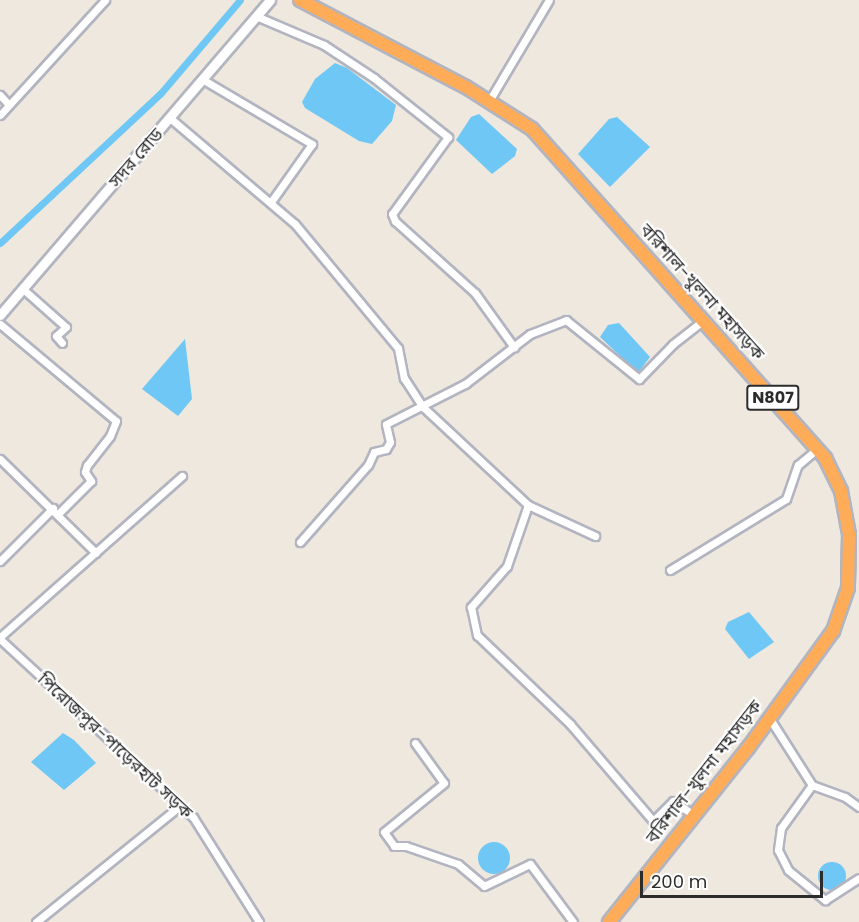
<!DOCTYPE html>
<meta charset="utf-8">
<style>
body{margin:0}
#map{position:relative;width:859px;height:922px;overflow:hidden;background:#eee8de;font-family:Poppins,"Noto Sans Bengali",sans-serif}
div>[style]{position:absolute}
.water>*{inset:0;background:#6ec7f4}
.round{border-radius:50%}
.canal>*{height:7px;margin:-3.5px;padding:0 3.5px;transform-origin:3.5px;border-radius:3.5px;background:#6ec7f4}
.roads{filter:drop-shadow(2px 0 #b2b4c0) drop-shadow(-2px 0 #b2b4c0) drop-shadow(0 2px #b2b4c0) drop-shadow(0 -2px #b2b4c0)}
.street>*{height:7px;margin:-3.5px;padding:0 3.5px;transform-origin:3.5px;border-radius:3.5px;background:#fff}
.secondary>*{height:9px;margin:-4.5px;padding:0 4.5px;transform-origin:4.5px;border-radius:4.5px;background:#fff}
.highway>*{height:12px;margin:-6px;padding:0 6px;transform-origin:6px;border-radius:6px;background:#ffac59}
span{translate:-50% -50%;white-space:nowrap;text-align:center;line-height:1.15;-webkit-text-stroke:4.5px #fff;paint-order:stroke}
.shield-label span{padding:2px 4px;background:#fff;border:2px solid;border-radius:4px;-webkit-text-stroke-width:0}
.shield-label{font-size:16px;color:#2c2c2c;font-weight:700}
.street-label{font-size:18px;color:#2c2c2c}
.scale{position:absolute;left:640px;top:871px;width:183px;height:27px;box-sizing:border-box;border:3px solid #2c2c2c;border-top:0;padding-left:8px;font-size:18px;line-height:21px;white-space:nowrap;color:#2c2c2c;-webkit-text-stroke:4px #fff;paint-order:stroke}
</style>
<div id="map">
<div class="water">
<div style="clip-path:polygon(335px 63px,347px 68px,396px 105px,392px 121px,372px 144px,359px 141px,305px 108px,302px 102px,315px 79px)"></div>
<div style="clip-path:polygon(479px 114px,517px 149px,515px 156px,492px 174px,456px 140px,471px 117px)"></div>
<div style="clip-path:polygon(617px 117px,650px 147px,610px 187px,578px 154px,609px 119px)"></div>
<div style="clip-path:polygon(619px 323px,650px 357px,638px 373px,600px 337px,608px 325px)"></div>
<div style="clip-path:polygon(185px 339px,192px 399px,178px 416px,142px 389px)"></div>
<div style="clip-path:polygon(749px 612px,774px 642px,749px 659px,725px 629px,728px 622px)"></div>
<div style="clip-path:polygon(63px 733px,74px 740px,96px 763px,64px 790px,31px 762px)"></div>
<div class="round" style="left:478px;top:842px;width:32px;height:32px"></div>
<div class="round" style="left:818px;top:862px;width:28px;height:28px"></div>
</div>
<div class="canal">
<div style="left:0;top:243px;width:219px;rotate:-43deg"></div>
<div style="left:160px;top:94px;width:123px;rotate:-49.6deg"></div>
</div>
<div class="roads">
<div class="street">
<div style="left:256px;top:16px;width:74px;rotate:23.1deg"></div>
<div style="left:324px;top:45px;width:60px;rotate:33.4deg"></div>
<div style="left:374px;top:78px;width:95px;rotate:38.6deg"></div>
<div style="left:448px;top:137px;width:95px;rotate:126deg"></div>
<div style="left:392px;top:214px;width:8px;rotate:67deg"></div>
<div style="left:395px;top:221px;width:108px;rotate:42deg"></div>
<div style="left:475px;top:293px;width:67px;rotate:54.2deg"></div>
<div style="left:202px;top:79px;width:128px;rotate:30.6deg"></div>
<div style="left:312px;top:144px;width:71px;rotate:125.3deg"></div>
<div style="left:0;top:95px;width:13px;rotate:48deg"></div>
<div style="left:489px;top:101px;width:117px;rotate:-59.3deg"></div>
<div style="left:0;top:115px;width:156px;rotate:-47.6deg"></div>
<div style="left:170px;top:118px;width:164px;rotate:40.3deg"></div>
<div style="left:295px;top:224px;width:161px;rotate:50.3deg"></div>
<div style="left:398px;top:348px;width:31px;rotate:79deg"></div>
<div style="left:404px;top:378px;width:35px;rotate:57deg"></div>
<div style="left:423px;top:407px;width:144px;rotate:43deg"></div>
<div style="left:528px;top:505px;width:74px;rotate:24.8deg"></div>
<div style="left:23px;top:289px;width:57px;rotate:41.5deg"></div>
<div style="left:66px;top:327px;width:13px;rotate:138deg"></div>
<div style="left:56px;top:336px;width:9px;rotate:49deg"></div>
<div style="left:0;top:324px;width:151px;rotate:39.9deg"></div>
<div style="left:116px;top:421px;width:16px;rotate:112deg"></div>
<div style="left:110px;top:436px;width:37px;rotate:128deg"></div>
<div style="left:87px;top:465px;width:7px;rotate:106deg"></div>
<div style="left:85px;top:472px;width:11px;rotate:56deg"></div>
<div style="left:91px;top:481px;width:45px;rotate:135deg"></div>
<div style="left:0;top:459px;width:134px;rotate:44.4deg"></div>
<div style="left:528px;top:505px;width:65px;rotate:109deg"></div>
<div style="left:507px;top:566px;width:55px;rotate:131.3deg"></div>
<div style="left:471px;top:607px;width:29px;rotate:78deg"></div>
<div style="left:477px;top:635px;width:129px;rotate:43.7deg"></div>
<div style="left:570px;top:724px;width:128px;rotate:49.4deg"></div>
<div style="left:653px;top:821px;width:28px;rotate:-45deg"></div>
<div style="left:673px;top:801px;width:25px;rotate:34deg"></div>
<div style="left:300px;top:542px;width:103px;rotate:-48.6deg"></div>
<div style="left:368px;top:465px;width:14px;rotate:-65deg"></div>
<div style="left:374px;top:452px;width:12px;rotate:-14deg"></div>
<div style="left:386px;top:449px;width:8px;rotate:-60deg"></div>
<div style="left:390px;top:442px;width:18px;rotate:-103deg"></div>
<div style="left:386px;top:424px;width:89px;rotate:-26.9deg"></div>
<div style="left:465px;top:384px;width:82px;rotate:-37.6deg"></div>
<div style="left:530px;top:334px;width:39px;rotate:-21deg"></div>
<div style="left:566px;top:320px;width:94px;rotate:38.9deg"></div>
<div style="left:639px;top:379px;width:49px;rotate:-45.8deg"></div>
<div style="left:673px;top:344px;width:39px;rotate:-38deg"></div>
<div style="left:0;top:561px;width:75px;rotate:-45deg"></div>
<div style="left:670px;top:570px;width:136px;rotate:-31.5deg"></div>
<div style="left:786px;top:499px;width:36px;rotate:-71deg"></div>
<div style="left:798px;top:465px;width:25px;rotate:-40deg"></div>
<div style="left:0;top:637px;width:243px;rotate:-41.5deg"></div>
<div style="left:0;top:639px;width:263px;rotate:42.7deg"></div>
<div style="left:193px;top:817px;width:124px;rotate:57.8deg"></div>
<div style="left:770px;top:719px;width:78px;rotate:57.5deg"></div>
<div style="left:812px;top:785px;width:35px;rotate:20deg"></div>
<div style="left:845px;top:797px;width:17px;rotate:36deg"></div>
<div style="left:415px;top:743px;width:49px;rotate:54.1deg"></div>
<div style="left:444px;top:783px;width:77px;rotate:140.8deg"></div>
<div style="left:384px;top:832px;width:17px;rotate:54deg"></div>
<div style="left:394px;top:846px;width:12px"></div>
<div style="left:406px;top:846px;width:55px;rotate:19.1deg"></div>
<div style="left:458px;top:864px;width:34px;rotate:40deg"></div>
<div style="left:484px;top:886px;width:51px;rotate:-25.6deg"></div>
<div style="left:530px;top:864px;width:72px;rotate:53.4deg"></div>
<div style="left:812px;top:785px;width:53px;rotate:125.8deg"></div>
<div style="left:781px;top:828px;width:22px;rotate:98deg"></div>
<div style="left:778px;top:850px;width:22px;rotate:63deg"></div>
<div style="left:788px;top:870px;width:48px;rotate:39deg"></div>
<div style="left:825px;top:900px;width:40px;rotate:-32.9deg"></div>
<div style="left:36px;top:922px;width:185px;rotate:-38.9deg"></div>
</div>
<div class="secondary">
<div style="left:0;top:315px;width:415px;rotate:-49.4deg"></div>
</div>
<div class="highway">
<div style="left:300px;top:0;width:187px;rotate:27.7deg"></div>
<div style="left:466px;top:87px;width:78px;rotate:32.5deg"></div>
<div style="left:532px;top:129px;width:441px;rotate:48.3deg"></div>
<div style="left:825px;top:458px;width:37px;rotate:64deg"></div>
<div style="left:841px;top:491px;width:44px;rotate:79.5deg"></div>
<div style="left:849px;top:534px;width:54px;rotate:91.1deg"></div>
<div style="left:848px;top:588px;width:46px;rotate:109.2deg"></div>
<div style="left:833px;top:631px;width:145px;rotate:126deg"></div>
<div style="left:748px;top:748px;width:223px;rotate:128.6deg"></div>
</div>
</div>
<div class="shield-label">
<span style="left:773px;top:398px">N807</span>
</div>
<div class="street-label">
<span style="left:136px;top:158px;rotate:-49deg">সদর রোড</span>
<span style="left:702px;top:292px;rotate:48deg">বরিশাল-খুলনা মহাসড়ক</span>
<span style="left:115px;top:746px;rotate:43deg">পিরোজপুর-পাড়েরহাট সড়ক</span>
<span style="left:704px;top:772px;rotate:-52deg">বরিশাল-খুলনা মহাসড়ক</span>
</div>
<div class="scale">200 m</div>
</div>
